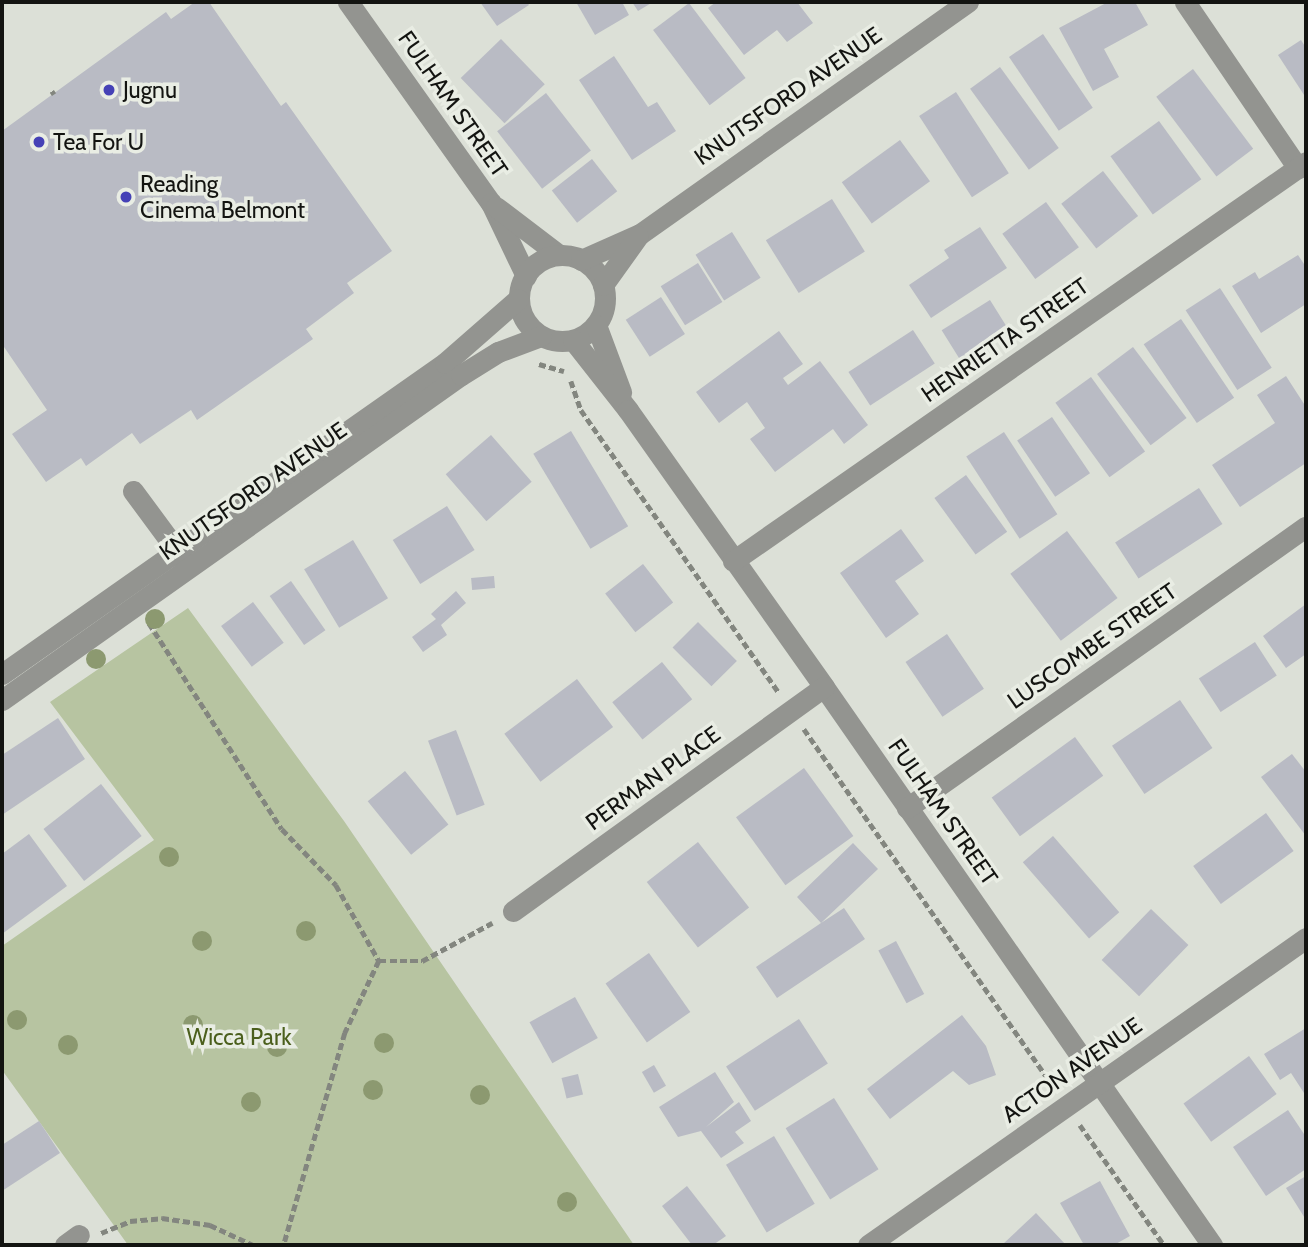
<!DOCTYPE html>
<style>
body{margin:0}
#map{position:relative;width:1308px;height:1247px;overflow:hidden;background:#dce0d7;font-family:Cabin,sans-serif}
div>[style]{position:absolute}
.green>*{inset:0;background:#b7c4a1}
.building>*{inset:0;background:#b9bbc4;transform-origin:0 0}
.path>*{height:4.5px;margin-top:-2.25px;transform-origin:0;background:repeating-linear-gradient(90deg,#83867f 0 7px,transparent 0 10.5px)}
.minor>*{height:21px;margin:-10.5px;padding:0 10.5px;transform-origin:10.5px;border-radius:10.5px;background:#939490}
.minor>.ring{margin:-10.5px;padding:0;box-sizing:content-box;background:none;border:21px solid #939490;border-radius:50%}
.trees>*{width:20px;height:20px;margin:-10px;border-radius:50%;background:#8c9970}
.dots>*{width:19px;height:19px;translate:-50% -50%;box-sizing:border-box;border:4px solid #e9ede4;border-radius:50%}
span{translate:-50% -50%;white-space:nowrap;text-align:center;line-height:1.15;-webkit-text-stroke:7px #e9ede4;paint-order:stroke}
.poi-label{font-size:23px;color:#131411}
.left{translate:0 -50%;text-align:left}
.street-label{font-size:23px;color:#131411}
.park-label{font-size:23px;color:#4b5f1c}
.frame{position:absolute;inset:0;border:4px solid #131411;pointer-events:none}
</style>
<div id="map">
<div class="green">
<div style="clip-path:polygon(188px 608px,344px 821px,634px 1245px,128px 1245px,2px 1070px,2px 946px,154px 840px,50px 702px)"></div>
</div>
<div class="building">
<div style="clip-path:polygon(195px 2px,209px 2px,281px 106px,286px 102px,392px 251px,347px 283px,354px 293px,306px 329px,313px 339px,197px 420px,191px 410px,140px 444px,132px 433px,86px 466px,81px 458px,46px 482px,12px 434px,47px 410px,2px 344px,2px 131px,166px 12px,171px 19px)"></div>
<div style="clip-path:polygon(480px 2px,527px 2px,529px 5px,497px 26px)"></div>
<div style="clip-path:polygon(576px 2px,622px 2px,629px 15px,595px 35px)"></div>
<div style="clip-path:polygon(632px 2px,653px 2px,638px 11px)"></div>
<div style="clip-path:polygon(716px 2px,797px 2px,813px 23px,787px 42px,777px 30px,744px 55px,708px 8px)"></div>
<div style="clip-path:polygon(1108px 2px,1135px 2px,1148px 25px,1104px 49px,1119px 77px,1093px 91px,1059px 28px)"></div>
<div style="left:689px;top:3px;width:94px;height:45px;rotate:53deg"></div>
<div style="left:1043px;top:34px;width:89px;height:41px;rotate:56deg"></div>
<div style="left:501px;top:39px;width:63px;height:56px;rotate:46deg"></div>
<div style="clip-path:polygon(1301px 40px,1306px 48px,1306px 98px,1278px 55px)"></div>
<div style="clip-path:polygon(614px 56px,648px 107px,657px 102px,676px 131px,632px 160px,579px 80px)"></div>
<div style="left:1000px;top:67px;width:100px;height:37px;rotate:54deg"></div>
<div style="left:1193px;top:69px;width:100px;height:46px;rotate:53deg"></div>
<div style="left:956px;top:92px;width:97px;height:44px;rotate:57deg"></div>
<div style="left:546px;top:93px;width:73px;height:62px;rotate:52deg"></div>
<div style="left:1159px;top:121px;width:72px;height:60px;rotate:54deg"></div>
<div style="left:900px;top:140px;width:51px;height:72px;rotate:54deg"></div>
<div style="left:592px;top:159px;width:41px;height:51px;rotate:52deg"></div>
<div style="left:1103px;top:171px;width:57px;height:53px;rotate:52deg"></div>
<div style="left:832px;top:199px;width:62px;height:78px;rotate:58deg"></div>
<div style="left:1046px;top:202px;width:56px;height:54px;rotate:54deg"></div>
<div style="clip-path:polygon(980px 227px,1007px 268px,931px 318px,909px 285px,949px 258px,944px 250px)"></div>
<div style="left:732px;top:232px;width:54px;height:43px;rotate:58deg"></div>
<div style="clip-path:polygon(1298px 255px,1306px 267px,1306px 304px,1261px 333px,1232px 286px,1255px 272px,1259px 279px)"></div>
<div style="left:698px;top:263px;width:46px;height:44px;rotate:58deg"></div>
<div style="left:1220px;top:288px;width:95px;height:41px;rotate:57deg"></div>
<div style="left:661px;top:297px;width:44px;height:42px;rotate:57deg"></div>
<div style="left:990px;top:300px;width:36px;height:57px;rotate:58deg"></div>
<div style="left:1181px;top:319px;width:95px;height:45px;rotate:56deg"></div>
<div style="left:913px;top:330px;width:40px;height:77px;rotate:57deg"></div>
<div style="clip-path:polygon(779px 331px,803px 364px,783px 378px,788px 385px,820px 361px,868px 425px,844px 444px,833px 429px,775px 472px,750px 439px,765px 428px,747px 402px,719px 423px,696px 392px)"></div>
<div style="left:1133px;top:347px;width:89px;height:45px;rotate:53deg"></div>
<div style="clip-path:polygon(1286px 376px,1306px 407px,1306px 463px,1240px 507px,1212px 465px,1275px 423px,1257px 395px)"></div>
<div style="left:1091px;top:377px;width:92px;height:44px;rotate:54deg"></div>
<div style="left:1052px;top:417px;width:68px;height:42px;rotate:56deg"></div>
<div style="left:571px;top:431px;width:111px;height:44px;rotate:59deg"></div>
<div style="left:1004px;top:432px;width:98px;height:45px;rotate:57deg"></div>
<div style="left:491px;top:435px;width:62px;height:60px;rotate:49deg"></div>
<div style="left:966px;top:475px;width:70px;height:39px;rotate:54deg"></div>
<div style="left:1199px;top:488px;width:43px;height:100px;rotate:57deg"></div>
<div style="left:447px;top:506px;width:52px;height:64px;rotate:58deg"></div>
<div style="clip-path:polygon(901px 529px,924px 561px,895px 581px,919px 614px,886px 638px,840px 573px)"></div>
<div style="left:1067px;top:531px;width:84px;height:71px;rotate:53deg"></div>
<div style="left:353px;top:540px;width:68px;height:57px;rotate:59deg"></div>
<div style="left:643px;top:564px;width:49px;height:48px;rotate:52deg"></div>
<div style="left:494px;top:576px;width:12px;height:23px;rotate:85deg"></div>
<div style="left:291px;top:581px;width:60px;height:26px;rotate:55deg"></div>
<div style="clip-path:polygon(456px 591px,466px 603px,441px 625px,447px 635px,423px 652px,412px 637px,436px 619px,431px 614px)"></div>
<div style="left:253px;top:602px;width:51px;height:40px;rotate:53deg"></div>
<div style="clip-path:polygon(1306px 604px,1306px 654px,1286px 668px,1263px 636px)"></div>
<div style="left:698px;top:622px;width:55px;height:36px;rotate:45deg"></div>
<div style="left:947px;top:634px;width:66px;height:50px;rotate:56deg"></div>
<div style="left:1255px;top:642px;width:40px;height:67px;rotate:57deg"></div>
<div style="left:662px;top:662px;width:48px;height:64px;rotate:51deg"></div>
<div style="left:577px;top:679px;width:60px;height:91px;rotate:53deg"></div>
<div style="left:1180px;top:700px;width:58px;height:82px;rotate:56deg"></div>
<div style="clip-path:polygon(58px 718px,85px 759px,2px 815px,2px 755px)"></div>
<div style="left:456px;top:730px;width:80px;height:30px;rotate:69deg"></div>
<div style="left:1075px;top:737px;width:48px;height:103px;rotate:54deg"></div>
<div style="clip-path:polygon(1292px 754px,1306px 772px,1306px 836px,1261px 777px)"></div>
<div style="left:804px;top:768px;width:84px;height:84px;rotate:54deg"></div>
<div style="left:405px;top:771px;width:69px;height:48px;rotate:51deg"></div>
<div style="left:101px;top:784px;width:66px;height:73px;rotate:52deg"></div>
<div style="left:1266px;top:813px;width:47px;height:90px;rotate:54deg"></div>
<div style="clip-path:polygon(29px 834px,67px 886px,2px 934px,2px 854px)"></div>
<div style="left:1053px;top:836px;width:101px;height:40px;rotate:49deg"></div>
<div style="left:698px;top:842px;width:83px;height:65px;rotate:52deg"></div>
<div style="clip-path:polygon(853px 843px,878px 869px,821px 923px,844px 908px,865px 939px,777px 998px,756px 967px,821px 923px,797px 897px)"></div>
<div style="left:1151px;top:909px;width:52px;height:71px;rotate:44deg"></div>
<div style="left:896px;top:941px;width:60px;height:20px;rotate:62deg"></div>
<div style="left:649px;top:953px;width:72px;height:53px;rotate:55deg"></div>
<div style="left:575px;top:997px;width:47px;height:52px;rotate:61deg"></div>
<div style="clip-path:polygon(962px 1015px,986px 1046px,996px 1075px,969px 1085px,953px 1071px,890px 1119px,867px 1089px)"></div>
<div style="left:799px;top:1019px;width:53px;height:87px;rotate:57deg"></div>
<div style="clip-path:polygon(1306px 1028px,1306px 1091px,1304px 1093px,1291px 1073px,1280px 1080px,1264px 1054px)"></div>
<div style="left:1249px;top:1056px;width:47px;height:81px;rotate:54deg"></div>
<div style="left:654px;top:1065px;width:24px;height:14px;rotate:60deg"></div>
<div style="clip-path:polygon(715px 1072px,734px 1102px,706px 1127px,739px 1102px,751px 1121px,735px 1132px,744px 1143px,721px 1158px,701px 1131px,678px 1137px,659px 1107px)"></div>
<div style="left:578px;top:1074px;width:21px;height:17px;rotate:76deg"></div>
<div style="left:834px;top:1098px;width:84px;height:57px;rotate:58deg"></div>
<div style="clip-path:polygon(1288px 1110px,1306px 1137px,1306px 1169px,1266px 1196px,1233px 1147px)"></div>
<div style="clip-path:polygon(39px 1121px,60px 1153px,2px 1191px,2px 1145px)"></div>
<div style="left:774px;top:1136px;width:79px;height:56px;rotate:59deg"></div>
<div style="clip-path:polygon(1306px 1176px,1306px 1220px,1286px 1188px)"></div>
<div style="clip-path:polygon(1100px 1181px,1130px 1236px,1114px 1245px,1084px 1245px,1060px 1203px)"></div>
<div style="clip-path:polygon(687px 1186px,726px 1236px,713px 1245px,692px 1245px,662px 1206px)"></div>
<div style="clip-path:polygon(1036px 1213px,1066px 1245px,1004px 1245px,1003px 1244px)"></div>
</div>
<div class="path">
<div style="left:52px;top:91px;width:4px;rotate:56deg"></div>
<div style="left:539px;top:364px;width:26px;rotate:16deg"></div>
<div style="left:571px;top:381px;width:31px;rotate:71deg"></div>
<div style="left:581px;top:410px;width:345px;rotate:55deg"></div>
<div style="left:149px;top:623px;width:245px;rotate:57.2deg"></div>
<div style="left:282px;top:829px;width:78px;rotate:46deg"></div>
<div style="left:336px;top:885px;width:87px;rotate:60.5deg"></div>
<div style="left:379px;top:961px;width:80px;rotate:115.3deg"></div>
<div style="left:345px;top:1033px;width:221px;rotate:106.1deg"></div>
<div style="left:804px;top:729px;width:435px;rotate:55.1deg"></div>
<div style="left:379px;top:961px;width:43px"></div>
<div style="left:422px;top:961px;width:80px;rotate:-28.5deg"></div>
<div style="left:1080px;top:1125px;width:146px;rotate:55deg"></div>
<div style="left:101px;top:1233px;width:31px;rotate:-22deg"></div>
<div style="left:130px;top:1221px;width:32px;rotate:-5deg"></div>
<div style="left:162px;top:1218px;width:49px;rotate:8.3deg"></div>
<div style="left:210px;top:1225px;width:47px;rotate:24.9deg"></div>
</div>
<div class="minor">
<div style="left:348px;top:2px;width:247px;rotate:54.6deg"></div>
<div style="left:491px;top:203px;width:81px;rotate:64.4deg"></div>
<div style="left:1185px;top:2px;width:201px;rotate:55.8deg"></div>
<div style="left:496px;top:207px;width:79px;rotate:37.3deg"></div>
<div class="ring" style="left:519px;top:255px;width:65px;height:65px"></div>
<div style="left:581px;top:260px;width:64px;rotate:-23.8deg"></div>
<div style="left:640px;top:234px;width:402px;rotate:-35.3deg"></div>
<div style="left:603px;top:285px;width:60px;rotate:-54.5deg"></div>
<div style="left:596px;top:325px;width:72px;rotate:69.5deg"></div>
<div style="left:573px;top:340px;width:89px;rotate:51.8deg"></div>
<div style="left:628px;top:410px;width:339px;rotate:54.7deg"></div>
<div style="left:824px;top:687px;width:680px;rotate:55.19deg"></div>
<div style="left:133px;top:491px;width:86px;rotate:53.5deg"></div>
<div style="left:733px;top:561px;width:698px;rotate:-34.85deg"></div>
<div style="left:2px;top:674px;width:541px;rotate:-35.07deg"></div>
<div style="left:445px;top:363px;width:97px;rotate:-41.2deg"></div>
<div style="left:2px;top:700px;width:562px;rotate:-35.3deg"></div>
<div style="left:461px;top:375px;width:44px;rotate:-31.9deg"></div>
<div style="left:498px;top:352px;width:46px;rotate:-20.4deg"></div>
<div style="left:907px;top:808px;width:488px;rotate:-35.2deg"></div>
<div style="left:513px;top:911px;width:383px;rotate:-35.8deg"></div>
<div style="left:65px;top:1245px;width:17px;rotate:-36deg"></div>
<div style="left:868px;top:1245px;width:535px;rotate:-35.03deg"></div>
</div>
<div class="trees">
<div style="left:155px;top:619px"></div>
<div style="left:96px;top:659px"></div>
<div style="left:169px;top:857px"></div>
<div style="left:306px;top:931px"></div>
<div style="left:202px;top:941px"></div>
<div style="left:17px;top:1020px"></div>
<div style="left:193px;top:1025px"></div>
<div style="left:384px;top:1043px"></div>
<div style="left:68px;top:1045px"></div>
<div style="left:277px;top:1047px"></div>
<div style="left:373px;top:1090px"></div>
<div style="left:480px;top:1095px"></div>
<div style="left:251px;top:1102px"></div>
<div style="left:567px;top:1202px"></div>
</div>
<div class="dots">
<div style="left:109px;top:90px;background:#4541b6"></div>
<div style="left:39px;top:142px;background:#4541b6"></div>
<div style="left:126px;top:197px;background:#4541b6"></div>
</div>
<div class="poi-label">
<span class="left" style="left:123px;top:90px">Jugnu</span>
<span class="left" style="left:53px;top:142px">Tea For U</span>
<span class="left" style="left:140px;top:197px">Reading<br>Cinema Belmont</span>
</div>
<div class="street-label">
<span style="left:788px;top:96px;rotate:-35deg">KNUTSFORD AVENUE</span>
<span style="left:453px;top:104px;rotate:55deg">FULHAM STREET</span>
<span style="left:1005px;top:340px;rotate:-35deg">HENRIETTA STREET</span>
<span style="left:253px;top:491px;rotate:-35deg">KNUTSFORD AVENUE</span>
<span style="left:1092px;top:646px;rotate:-35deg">LUSCOMBE STREET</span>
<span style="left:653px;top:778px;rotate:-36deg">PERMAN PLACE</span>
<span style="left:943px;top:812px;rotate:55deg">FULHAM STREET</span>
<span style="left:1072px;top:1070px;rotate:-35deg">ACTON AVENUE</span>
</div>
<div class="park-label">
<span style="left:239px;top:1037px">Wicca Park</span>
</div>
<div class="frame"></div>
</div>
